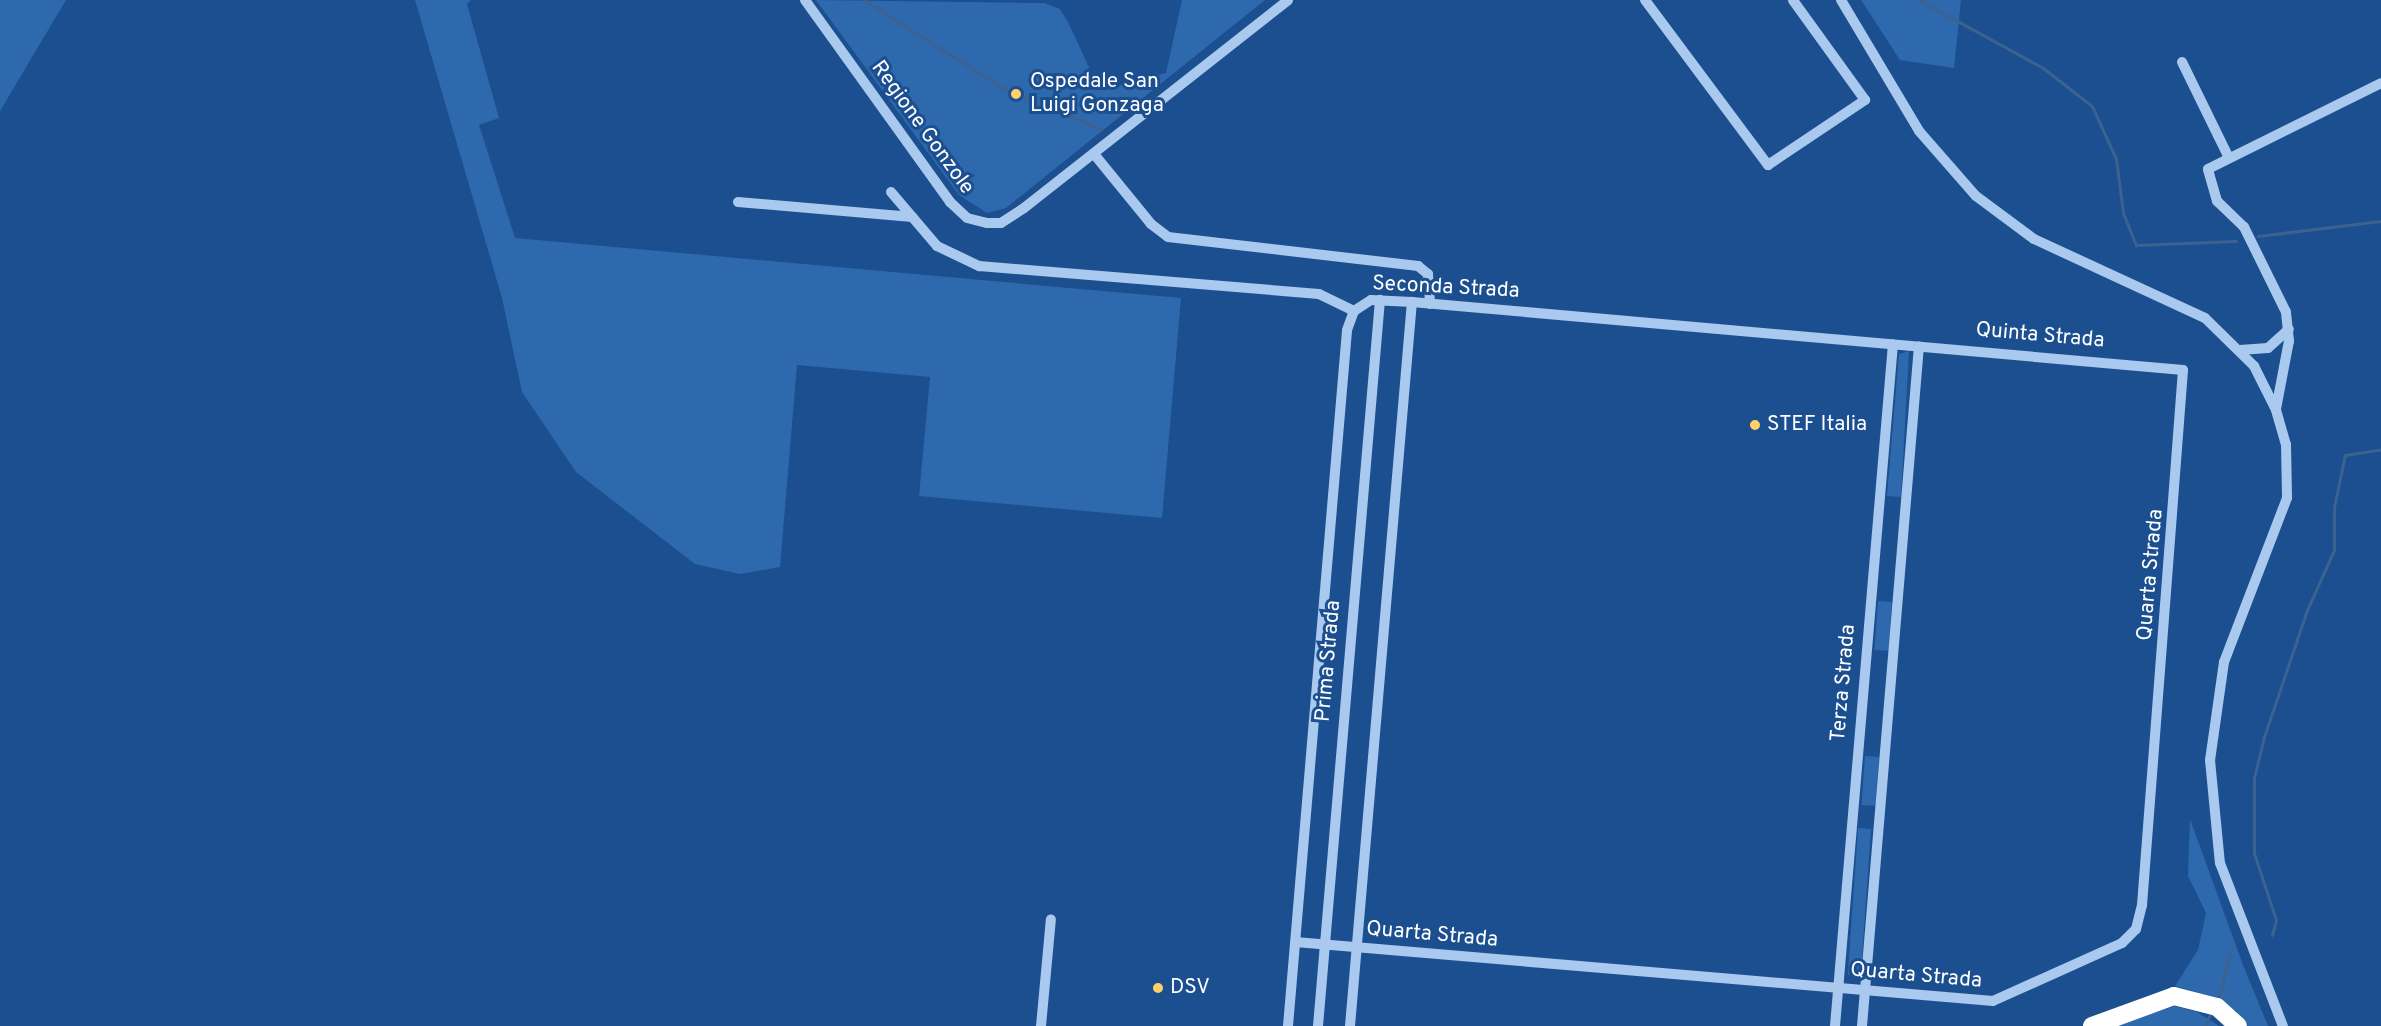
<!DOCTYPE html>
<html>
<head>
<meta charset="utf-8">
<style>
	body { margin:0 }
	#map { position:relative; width:2381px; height:1026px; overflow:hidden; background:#1b4f8f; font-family:Overpass,sans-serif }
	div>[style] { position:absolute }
	.green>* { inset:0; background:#2e69ad; transform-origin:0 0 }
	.stream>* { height:3px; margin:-1.5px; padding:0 1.5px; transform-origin:1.5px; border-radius:1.5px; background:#3c6290 }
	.minor>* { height:10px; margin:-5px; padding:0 5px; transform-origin:5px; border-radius:5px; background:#a9c9ee }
	.highway>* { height:18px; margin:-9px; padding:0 9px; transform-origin:9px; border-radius:9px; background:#fff }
	.dots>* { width:16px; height:16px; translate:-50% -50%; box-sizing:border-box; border:3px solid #1b4f8f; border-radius:50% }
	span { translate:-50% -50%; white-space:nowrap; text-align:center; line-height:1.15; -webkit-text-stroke:6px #1b4f8f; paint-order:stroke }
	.poi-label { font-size:21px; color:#fff }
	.left { translate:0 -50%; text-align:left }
	.street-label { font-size:21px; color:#fff }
</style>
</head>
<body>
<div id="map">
	<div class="green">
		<div style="clip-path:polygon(0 0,66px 0,0 111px)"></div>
		<div style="clip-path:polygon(415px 0,471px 0,467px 4px,499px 118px,479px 125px,515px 238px,1181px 298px,1162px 518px,919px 496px,930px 377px,797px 365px,780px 567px,740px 574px,695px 564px,576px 472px,522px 392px,502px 298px)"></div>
		<div style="clip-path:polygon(816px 0,1044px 3px,1060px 9px,1068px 22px,1094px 78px,1114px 87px,1166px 73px,1182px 0,1265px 0,1006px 208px,987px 213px,959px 195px)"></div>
		<div style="clip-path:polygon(1861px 0,1961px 0,1954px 68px,1900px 60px)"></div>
		<div style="clip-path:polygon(1909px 351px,1901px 497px,1887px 496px,1899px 354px)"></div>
		<div style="left:1878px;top:601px;width:14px;height:49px;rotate:4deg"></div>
		<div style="left:1865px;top:756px;width:14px;height:49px;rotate:4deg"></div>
		<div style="clip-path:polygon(2190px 819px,2243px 965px,2268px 1026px,2246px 1026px,2236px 1011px,2207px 995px,2175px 986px,2198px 950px,2206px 913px,2188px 876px)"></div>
		<div style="left:1871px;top:829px;width:147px;height:13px;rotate:94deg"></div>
		<div style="clip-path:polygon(2175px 1006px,2197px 1012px,2219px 1026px,2112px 1026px)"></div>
	</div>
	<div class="stream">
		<div style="left:864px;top:0;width:168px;rotate:32.4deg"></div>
		<div style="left:1006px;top:90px;width:103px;rotate:22.3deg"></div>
		<div style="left:1919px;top:0;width:141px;rotate:28.7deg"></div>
		<div style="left:2043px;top:68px;width:62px;rotate:37.8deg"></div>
		<div style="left:2092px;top:106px;width:58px;rotate:65.6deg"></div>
		<div style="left:2116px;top:159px;width:54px;rotate:82.6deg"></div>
		<div style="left:2123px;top:213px;width:35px;rotate:68deg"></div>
		<div style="left:2136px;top:245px;width:100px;rotate:-2.3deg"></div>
		<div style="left:2258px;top:236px;width:124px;rotate:-7deg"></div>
		<div style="left:2272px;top:935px;width:16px;rotate:-75deg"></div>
		<div style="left:2276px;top:920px;width:71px;rotate:-108.2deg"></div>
		<div style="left:2254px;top:853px;width:75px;rotate:-90deg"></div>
		<div style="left:2254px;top:778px;width:42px;rotate:-76.3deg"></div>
		<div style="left:2264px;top:737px;width:134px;rotate:-71.3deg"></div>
		<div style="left:2307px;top:610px;width:66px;rotate:-65.8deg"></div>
		<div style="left:2334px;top:550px;width:43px;rotate:-90deg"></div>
		<div style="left:2334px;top:507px;width:53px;rotate:-78.1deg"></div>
		<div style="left:2345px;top:455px;width:36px;rotate:-9deg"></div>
		<div style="left:2219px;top:997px;width:49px;rotate:-76deg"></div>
		<div style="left:2205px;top:1026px;width:16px;rotate:-68deg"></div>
	</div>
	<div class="minor">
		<div style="left:805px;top:0;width:249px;rotate:54.3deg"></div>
		<div style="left:950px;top:202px;width:23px;rotate:43deg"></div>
		<div style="left:967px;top:218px;width:21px;rotate:14deg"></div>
		<div style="left:987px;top:223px;width:14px"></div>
		<div style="left:1001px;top:223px;width:27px;rotate:-33deg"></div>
		<div style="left:1024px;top:208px;width:336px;rotate:-38.2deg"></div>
		<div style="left:1645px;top:0;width:206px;rotate:53.3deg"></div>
		<div style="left:1768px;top:165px;width:117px;rotate:-33.8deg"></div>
		<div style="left:1865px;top:100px;width:123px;rotate:-125.8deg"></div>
		<div style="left:1841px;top:0;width:152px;rotate:59.2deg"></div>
		<div style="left:1919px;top:131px;width:86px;rotate:48.8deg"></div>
		<div style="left:1976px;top:196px;width:72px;rotate:36.6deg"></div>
		<div style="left:2034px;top:239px;width:188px;rotate:24.8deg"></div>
		<div style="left:2205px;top:318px;width:69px;rotate:44.4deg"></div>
		<div style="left:2254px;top:366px;width:49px;rotate:63.4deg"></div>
		<div style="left:2276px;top:410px;width:35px;rotate:74deg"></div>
		<div style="left:2286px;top:444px;width:54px;rotate:88.9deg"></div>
		<div style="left:2287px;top:498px;width:176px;rotate:111deg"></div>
		<div style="left:2224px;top:662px;width:99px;rotate:98.1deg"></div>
		<div style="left:2210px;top:760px;width:103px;rotate:84.5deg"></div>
		<div style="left:2220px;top:863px;width:175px;rotate:68.9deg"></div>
		<div style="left:2182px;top:62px;width:107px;rotate:63.9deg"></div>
		<div style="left:1094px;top:154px;width:90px;rotate:50.8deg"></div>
		<div style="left:1151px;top:224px;width:21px;rotate:37deg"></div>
		<div style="left:1168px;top:237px;width:252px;rotate:6.6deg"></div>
		<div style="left:1418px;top:266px;width:13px;rotate:39deg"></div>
		<div style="left:1428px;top:274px;width:30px;rotate:86deg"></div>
		<div style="left:891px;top:192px;width:71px;rotate:49.6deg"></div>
		<div style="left:937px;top:246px;width:47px;rotate:25.5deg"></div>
		<div style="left:979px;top:266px;width:341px;rotate:4.7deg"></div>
		<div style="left:1319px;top:294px;width:39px;rotate:26deg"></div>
		<div style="left:1354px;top:311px;width:20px;rotate:-33deg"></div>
		<div style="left:1371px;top:300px;width:41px;rotate:2.8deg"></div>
		<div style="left:1412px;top:302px;width:774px;rotate:5.04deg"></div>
		<div style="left:2183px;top:370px;width:537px;rotate:94.38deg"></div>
		<div style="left:2142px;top:905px;width:25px;rotate:104deg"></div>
		<div style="left:2136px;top:929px;width:20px;rotate:135deg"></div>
		<div style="left:2122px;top:943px;width:141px;rotate:155.8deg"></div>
		<div style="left:1993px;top:1001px;width:700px;rotate:-175.17deg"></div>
		<div style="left:738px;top:202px;width:175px;rotate:4.9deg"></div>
		<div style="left:2240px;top:350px;width:28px;rotate:-4deg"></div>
		<div style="left:2268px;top:348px;width:28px;rotate:-42deg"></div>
		<div style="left:2276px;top:409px;width:69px;rotate:-79.2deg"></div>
		<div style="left:2289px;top:341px;width:29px;rotate:-96deg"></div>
		<div style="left:2286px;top:312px;width:95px;rotate:-116.3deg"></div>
		<div style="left:2244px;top:227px;width:37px;rotate:-136deg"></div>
		<div style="left:2217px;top:201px;width:33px;rotate:-106deg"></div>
		<div style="left:2208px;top:169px;width:193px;rotate:-26.4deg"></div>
		<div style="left:1041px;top:1026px;width:107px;rotate:-84.7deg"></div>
		<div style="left:1288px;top:1026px;width:698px;rotate:-85.15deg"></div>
		<div style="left:1347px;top:330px;width:20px;rotate:-70deg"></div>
		<div style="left:1318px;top:1026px;width:729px;rotate:-85.12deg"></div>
		<div style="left:1350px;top:1026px;width:727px;rotate:-85.11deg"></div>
		<div style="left:1835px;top:1026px;width:684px;rotate:-85.14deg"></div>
		<div style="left:1862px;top:1026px;width:682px;rotate:-85.21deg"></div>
	</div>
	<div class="highway">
		<div style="left:2092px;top:1026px;width:87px;rotate:-20.1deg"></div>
		<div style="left:2174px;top:996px;width:44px;rotate:14.3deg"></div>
		<div style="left:2217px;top:1007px;width:28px;rotate:42deg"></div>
	</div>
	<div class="dots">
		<div style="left:1016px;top:94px;background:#ffd166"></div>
		<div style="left:1755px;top:425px;background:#ffd166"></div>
		<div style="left:1158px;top:988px;background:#ffd166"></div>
	</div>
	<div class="poi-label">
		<span class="left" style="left:1030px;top:94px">Ospedale San<br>Luigi Gonzaga</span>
		<span class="left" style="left:1767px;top:425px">STEF Italia</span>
		<span class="left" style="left:1170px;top:988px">DSV</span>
	</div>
	<div class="street-label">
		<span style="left:922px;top:128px;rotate:54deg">Regione Gonzole</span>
		<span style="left:1446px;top:288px;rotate:3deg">Seconda Strada</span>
		<span style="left:2040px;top:336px;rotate:5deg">Quinta Strada</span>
		<span style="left:2151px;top:575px;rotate:-85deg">Quarta Strada</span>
		<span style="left:1329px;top:661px;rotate:-85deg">Prima Strada</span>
		<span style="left:1844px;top:683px;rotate:-85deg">Terza Strada</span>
		<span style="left:1432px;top:935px;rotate:5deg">Quarta Strada</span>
		<span style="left:1916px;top:976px;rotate:5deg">Quarta Strada</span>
	</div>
</div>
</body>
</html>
